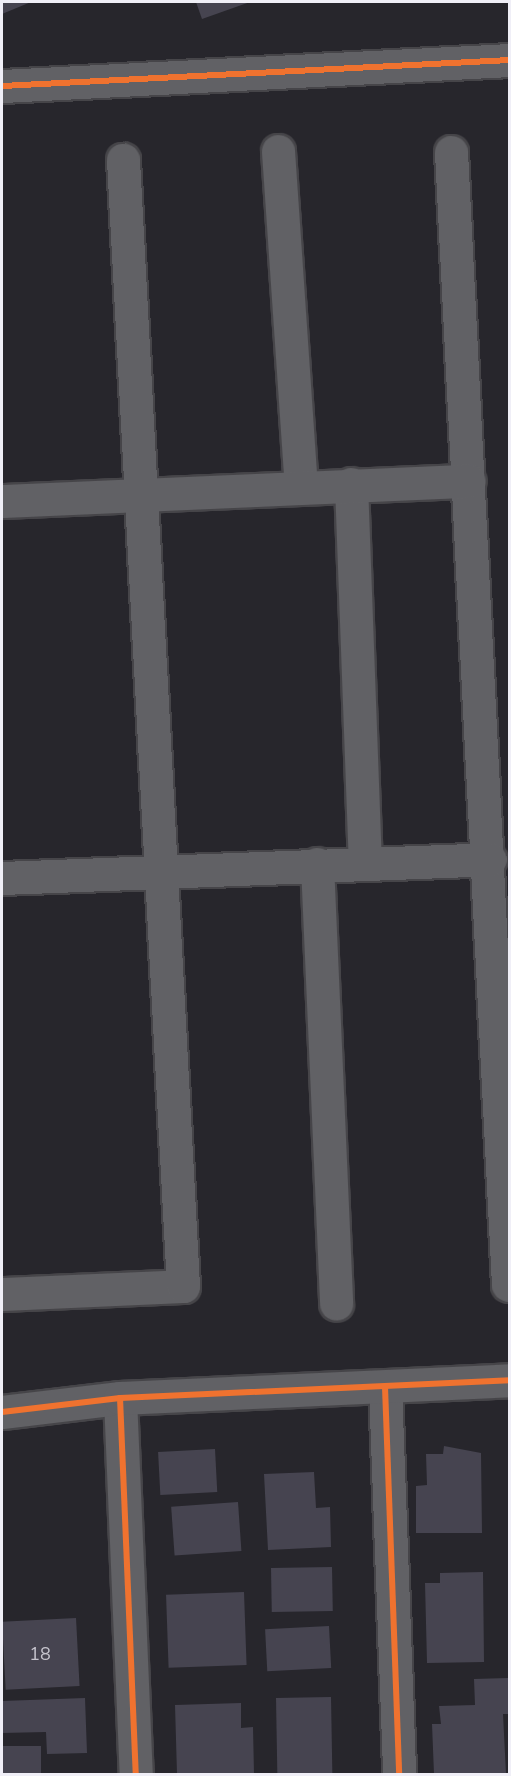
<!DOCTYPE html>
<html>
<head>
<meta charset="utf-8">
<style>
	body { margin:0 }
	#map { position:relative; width:511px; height:1776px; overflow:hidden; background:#27262c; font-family:"Nunito Sans",sans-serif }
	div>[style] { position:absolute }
	.building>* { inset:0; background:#464450; transform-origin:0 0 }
	.roads { filter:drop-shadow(2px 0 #464549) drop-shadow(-2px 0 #464549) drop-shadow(0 2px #464549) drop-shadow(0 -2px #464549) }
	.minor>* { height:33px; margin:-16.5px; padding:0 16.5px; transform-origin:16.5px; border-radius:16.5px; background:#616165 }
	.cycleway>* { height:6px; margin:-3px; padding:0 3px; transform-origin:3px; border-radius:3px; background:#ef722f }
	span { translate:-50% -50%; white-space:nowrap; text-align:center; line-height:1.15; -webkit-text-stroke:4.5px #1c1a25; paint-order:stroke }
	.number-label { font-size:18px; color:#c6c4cd }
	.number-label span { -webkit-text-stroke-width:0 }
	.frame { position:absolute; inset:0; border:3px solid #f0eff7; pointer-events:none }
</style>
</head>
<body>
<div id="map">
	<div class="building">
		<div style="clip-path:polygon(2px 2px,31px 2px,2px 14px)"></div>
		<div style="clip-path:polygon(196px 2px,250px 2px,202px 19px)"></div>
		<div style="clip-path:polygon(444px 1446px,481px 1453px,482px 1533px,416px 1533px,416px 1486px,427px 1485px,426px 1454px,443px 1454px)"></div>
		<div style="left:215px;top:1449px;width:43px;height:57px;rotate:87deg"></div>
		<div style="clip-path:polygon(314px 1472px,316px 1508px,330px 1507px,331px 1547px,268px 1550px,264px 1474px)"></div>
		<div style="left:238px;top:1502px;width:49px;height:67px;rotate:86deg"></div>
		<div style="left:332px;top:1567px;width:44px;height:61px;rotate:89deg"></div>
		<div style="clip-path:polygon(483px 1572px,484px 1662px,427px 1663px,425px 1583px,440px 1583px,440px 1573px)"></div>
		<div style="left:244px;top:1592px;width:73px;height:78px;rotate:88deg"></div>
		<div style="left:76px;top:1618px;width:68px;height:74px;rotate:87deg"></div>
		<div style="left:329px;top:1626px;width:42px;height:64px;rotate:87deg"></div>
		<div style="clip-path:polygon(508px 1678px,510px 1714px,503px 1714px,506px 1774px,434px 1774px,432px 1724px,441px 1724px,439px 1706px,475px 1705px,474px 1679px)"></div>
		<div style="left:331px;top:1697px;width:77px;height:55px;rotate:89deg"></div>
		<div style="clip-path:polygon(85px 1698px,87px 1753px,47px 1754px,46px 1732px,2px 1733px,2px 1701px)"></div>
		<div style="clip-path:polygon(241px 1703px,241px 1728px,253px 1727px,254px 1774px,177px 1774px,175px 1705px)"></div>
		<div style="left:2px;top:1746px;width:39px;height:28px"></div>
	</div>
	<div class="roads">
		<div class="minor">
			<div style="left:2px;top:86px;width:509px;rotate:-2.93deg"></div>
			<div style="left:278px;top:151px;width:337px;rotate:86.1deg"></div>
			<div style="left:451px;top:152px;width:1134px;rotate:87.12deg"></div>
			<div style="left:351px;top:484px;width:378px;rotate:87.9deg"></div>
			<div style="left:2px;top:501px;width:467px;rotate:-2.5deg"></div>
			<div style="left:317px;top:864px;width:440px;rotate:87.5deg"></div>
			<div style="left:2px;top:878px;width:488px;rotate:-2.2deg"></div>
			<div style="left:2px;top:1294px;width:181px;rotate:-2.5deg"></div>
			<div style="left:183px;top:1286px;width:1128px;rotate:-93.05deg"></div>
			<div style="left:385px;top:1387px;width:387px;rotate:87.9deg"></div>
			<div style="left:120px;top:1398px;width:376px;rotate:87.6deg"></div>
			<div style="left:2px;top:1412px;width:119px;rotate:-6.8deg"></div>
			<div style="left:120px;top:1398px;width:390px;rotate:-2.6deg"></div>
		</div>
	</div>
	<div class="cycleway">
		<div style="left:2px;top:86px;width:509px;rotate:-2.93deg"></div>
		<div style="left:385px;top:1387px;width:387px;rotate:87.9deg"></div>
		<div style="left:120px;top:1398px;width:376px;rotate:87.6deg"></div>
		<div style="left:2px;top:1412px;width:119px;rotate:-6.8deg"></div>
		<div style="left:120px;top:1398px;width:390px;rotate:-2.6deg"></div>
	</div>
	<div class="number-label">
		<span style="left:40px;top:1654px">18</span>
	</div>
	<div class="frame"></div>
</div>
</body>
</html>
